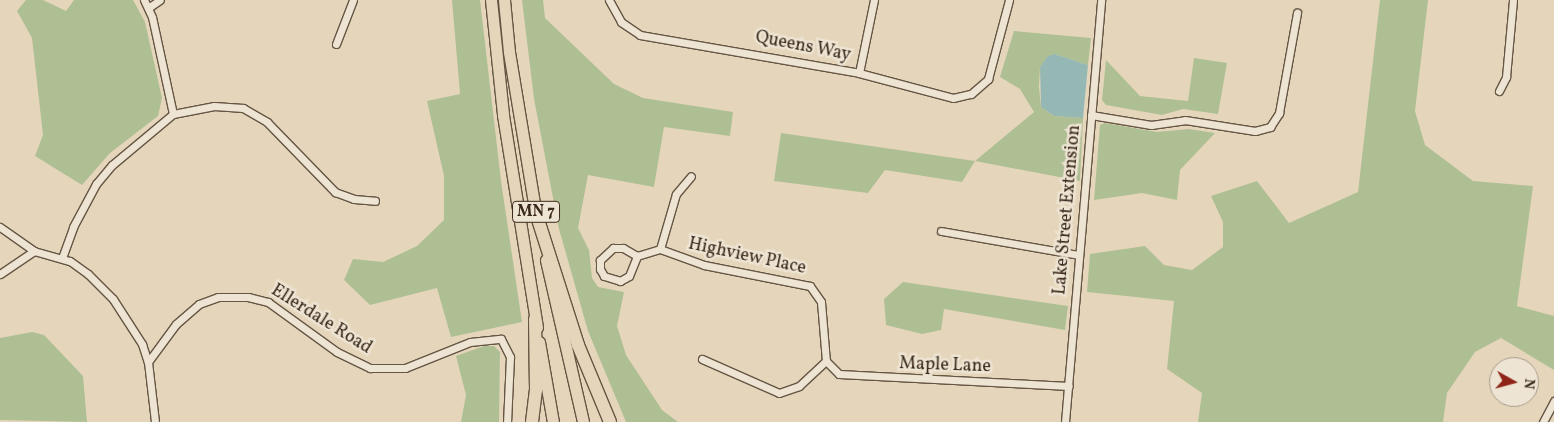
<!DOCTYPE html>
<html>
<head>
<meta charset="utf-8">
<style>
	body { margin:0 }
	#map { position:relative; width:1554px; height:422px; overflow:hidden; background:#e5d6bb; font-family:Vollkorn,serif }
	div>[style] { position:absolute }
	.green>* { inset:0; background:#afbf94 }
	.water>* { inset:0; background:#96b8b4 }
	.roads { filter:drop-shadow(1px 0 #655543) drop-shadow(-1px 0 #655543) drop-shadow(0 1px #655543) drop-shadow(0 -1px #655543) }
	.minor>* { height:7px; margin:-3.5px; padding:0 3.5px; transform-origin:3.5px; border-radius:3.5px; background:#eee4d3 }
	.primary>* { height:11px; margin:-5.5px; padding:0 5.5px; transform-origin:5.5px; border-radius:5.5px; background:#e5d6bb }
	.motorway>* { height:12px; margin:-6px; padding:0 6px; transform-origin:6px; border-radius:6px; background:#e5d6bb }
	span { translate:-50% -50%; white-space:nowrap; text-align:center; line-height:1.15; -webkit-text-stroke:5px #eee4d3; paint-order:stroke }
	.shield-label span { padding:1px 4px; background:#eee4d3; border:1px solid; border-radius:4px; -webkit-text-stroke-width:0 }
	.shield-label { font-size:16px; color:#3a2a1b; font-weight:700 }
	.street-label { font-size:18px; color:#3a2a1b }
	.north { position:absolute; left:1489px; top:357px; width:50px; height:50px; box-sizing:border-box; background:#eee4d3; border:1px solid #a69a89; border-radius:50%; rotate:97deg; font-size:14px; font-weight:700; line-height:20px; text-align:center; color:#3a2a1b }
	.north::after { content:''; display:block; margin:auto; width:18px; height:22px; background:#8f2418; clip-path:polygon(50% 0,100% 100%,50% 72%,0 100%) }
</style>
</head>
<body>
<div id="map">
	<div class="green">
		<div style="clip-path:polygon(26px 0,43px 0,66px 11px,74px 0,133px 0,145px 22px,162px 98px,158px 116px,110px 153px,82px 185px,35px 156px,43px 135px,32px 38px,17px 11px)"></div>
		<div style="clip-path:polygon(452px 0,480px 0,501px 181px,522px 322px,451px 337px,437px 288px,370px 305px,344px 280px,353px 259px,383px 262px,417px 246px,444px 220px,444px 176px,427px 101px,460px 94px)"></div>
		<div style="clip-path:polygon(522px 0,543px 0,545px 18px,614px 84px,643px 98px,733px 112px,730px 136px,664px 127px,654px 187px,588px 175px,578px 228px,589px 250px,592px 278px,598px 287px,624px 292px,617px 326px,626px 355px,662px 410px,678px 422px,626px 422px,588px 331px,559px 229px,534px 99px)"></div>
		<div style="clip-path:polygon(1380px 0,1428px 0,1415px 111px,1425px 145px,1473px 181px,1533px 186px,1517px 306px,1554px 316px,1554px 370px,1501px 338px,1475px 352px,1447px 393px,1443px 422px,1198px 422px,1202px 393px,1167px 369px,1174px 301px,1087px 292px,1090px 254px,1145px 246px,1164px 265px,1192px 270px,1223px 247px,1223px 222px,1211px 196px,1257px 181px,1289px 223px,1358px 192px)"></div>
		<div style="clip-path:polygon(1014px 31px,1091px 38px,1088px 65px,1055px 54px,1040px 67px,1039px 87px,1041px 107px,1054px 116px,1083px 118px,1080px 181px,975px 161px,962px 182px,885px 170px,868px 193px,774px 181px,781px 133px,975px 161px,1034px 112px,1020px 89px,1000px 77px)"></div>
		<div style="clip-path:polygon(1194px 58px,1227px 63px,1218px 114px,1183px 109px,1162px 115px,1106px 105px,1102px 100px,1106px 60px,1140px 96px,1188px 101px)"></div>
		<div style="clip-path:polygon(1105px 123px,1157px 132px,1189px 129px,1215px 133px,1180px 170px,1177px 200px,1142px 193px,1094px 200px,1100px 125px)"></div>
		<div style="clip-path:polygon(903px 282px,1068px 306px,1065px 330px,944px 309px,941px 330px,922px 334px,886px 325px,884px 299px)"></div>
		<div style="clip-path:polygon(32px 332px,44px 335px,83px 376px,87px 422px,0 420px,0 338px)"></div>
		<div style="clip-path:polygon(484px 346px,494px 346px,500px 352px,499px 422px,461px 422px,466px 395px,456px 356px)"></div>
	</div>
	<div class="water">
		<div style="clip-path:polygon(1055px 54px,1088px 65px,1083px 118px,1054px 116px,1041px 107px,1040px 67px,1048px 56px)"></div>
	</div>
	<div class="roads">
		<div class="minor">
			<div style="left:609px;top:0;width:25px;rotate:61deg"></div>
			<div style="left:621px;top:22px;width:23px;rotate:34deg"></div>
			<div style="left:640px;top:35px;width:222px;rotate:9.8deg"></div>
			<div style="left:859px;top:73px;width:97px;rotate:14.9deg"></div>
			<div style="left:953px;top:98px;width:18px;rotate:-13deg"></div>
			<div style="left:971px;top:94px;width:23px;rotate:-41deg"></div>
			<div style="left:988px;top:79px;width:82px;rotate:-75.1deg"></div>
			<div style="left:148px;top:8px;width:14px;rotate:-34deg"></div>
			<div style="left:336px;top:44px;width:47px;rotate:-68.9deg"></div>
			<div style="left:859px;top:73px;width:75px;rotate:-78.4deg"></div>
			<div style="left:1499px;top:91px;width:16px;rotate:-63deg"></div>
			<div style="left:1506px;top:77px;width:77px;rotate:-84.8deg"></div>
			<div style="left:173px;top:114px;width:42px;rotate:-11deg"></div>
			<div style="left:214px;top:106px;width:29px;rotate:4deg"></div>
			<div style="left:243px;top:108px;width:28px;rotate:30deg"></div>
			<div style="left:267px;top:122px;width:98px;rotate:45.8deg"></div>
			<div style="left:335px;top:192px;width:20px;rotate:20deg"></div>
			<div style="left:354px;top:199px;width:21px;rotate:5deg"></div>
			<div style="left:1091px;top:115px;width:61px;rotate:9.5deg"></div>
			<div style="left:1151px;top:125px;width:34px;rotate:-8deg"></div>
			<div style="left:1185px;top:120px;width:71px;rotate:8.9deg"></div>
			<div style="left:1255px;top:131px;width:16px;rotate:-15deg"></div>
			<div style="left:1270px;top:127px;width:17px;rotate:-57deg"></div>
			<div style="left:1279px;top:113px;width:102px;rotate:-79.8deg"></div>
			<div style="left:0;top:227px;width:42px;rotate:35.2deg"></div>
			<div style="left:941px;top:231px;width:140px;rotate:9.9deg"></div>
			<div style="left:660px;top:249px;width:57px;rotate:-73.8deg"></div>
			<div style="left:676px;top:194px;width:23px;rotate:-50deg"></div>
			<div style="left:637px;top:256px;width:16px;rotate:-150deg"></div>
			<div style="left:623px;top:248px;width:10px;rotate:180deg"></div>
			<div style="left:613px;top:248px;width:18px;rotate:137deg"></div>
			<div style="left:600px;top:260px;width:9px;rotate:90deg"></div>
			<div style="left:600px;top:269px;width:8px;rotate:60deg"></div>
			<div style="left:604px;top:276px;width:17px;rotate:17deg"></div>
			<div style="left:620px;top:281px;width:10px;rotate:-29deg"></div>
			<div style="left:629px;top:276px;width:22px;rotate:-68deg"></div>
			<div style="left:637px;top:256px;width:24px;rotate:-17deg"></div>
			<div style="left:660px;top:249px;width:47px;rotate:20deg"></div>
			<div style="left:704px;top:265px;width:108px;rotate:11.2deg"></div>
			<div style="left:810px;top:286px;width:19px;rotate:55deg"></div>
			<div style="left:821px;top:302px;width:59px;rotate:85.2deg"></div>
			<div style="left:826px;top:361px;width:18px;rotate:45deg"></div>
			<div style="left:839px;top:374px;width:230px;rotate:3deg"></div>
			<div style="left:62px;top:258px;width:33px;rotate:-70deg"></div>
			<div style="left:73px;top:227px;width:49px;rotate:-61.9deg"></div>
			<div style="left:96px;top:184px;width:25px;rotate:-50deg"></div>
			<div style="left:112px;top:165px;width:80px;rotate:-39.9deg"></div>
			<div style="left:173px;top:114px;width:99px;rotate:-102.2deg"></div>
			<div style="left:152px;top:17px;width:19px;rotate:-115deg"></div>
			<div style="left:0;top:274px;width:41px;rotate:-34.1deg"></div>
			<div style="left:34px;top:251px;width:37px;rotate:16deg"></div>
			<div style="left:70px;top:261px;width:22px;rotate:36deg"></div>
			<div style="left:88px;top:274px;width:35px;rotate:45deg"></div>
			<div style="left:113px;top:299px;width:54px;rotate:57.2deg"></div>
			<div style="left:142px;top:344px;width:19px;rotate:72deg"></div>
			<div style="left:148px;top:362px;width:60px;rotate:83.3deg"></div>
			<div style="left:702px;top:359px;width:84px;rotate:23.8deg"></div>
			<div style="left:779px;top:393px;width:21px;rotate:-19deg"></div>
			<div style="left:799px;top:386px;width:37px;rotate:-43deg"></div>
			<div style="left:148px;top:362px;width:47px;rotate:-53.6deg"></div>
			<div style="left:176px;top:324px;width:30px;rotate:-41deg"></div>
			<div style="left:199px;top:304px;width:20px;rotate:-20deg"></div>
			<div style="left:218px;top:297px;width:30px"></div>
			<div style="left:248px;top:297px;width:21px;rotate:14deg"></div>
			<div style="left:268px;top:302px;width:85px;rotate:35.9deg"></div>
			<div style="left:337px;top:352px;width:37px;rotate:26deg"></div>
			<div style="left:370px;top:368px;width:35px"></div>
			<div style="left:405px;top:368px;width:70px;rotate:-21.8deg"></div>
			<div style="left:470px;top:342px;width:31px;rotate:-6deg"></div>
			<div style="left:501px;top:339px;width:20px;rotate:63deg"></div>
			<div style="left:510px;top:357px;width:65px;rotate:92.6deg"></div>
			<div style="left:1065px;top:422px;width:424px;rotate:-85.1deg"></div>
			<div style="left:1543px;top:422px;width:24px;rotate:-62deg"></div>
		</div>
		<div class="primary">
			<div style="left:491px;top:0;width:116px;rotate:84deg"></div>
			<div style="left:503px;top:115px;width:215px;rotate:80.9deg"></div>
			<div style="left:504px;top:0;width:52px;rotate:84.5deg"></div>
			<div style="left:509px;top:52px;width:165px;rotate:80.6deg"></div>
			<div style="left:546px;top:260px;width:166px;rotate:77.1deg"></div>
			<div style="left:539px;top:342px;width:81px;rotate:80.1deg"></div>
		</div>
		<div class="motorway">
			<div style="left:534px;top:207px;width:145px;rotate:72.3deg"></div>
			<div style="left:578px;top:345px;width:83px;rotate:67.4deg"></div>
			<div style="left:532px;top:422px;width:32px;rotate:-83deg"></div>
			<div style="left:536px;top:390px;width:71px;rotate:-90.8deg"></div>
		</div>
	</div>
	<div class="shield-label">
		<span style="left:536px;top:212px">MN 7</span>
	</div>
	<div class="street-label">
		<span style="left:803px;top:47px;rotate:11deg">Queens Way</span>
		<span style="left:1068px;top:210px;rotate:-85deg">Lake Street Extension</span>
		<span style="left:747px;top:257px;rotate:12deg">Highview Place</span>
		<span style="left:321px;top:320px;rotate:32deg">Ellerdale Road</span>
		<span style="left:945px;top:366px;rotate:2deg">Maple Lane</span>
	</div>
	<div class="north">N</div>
</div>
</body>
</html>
